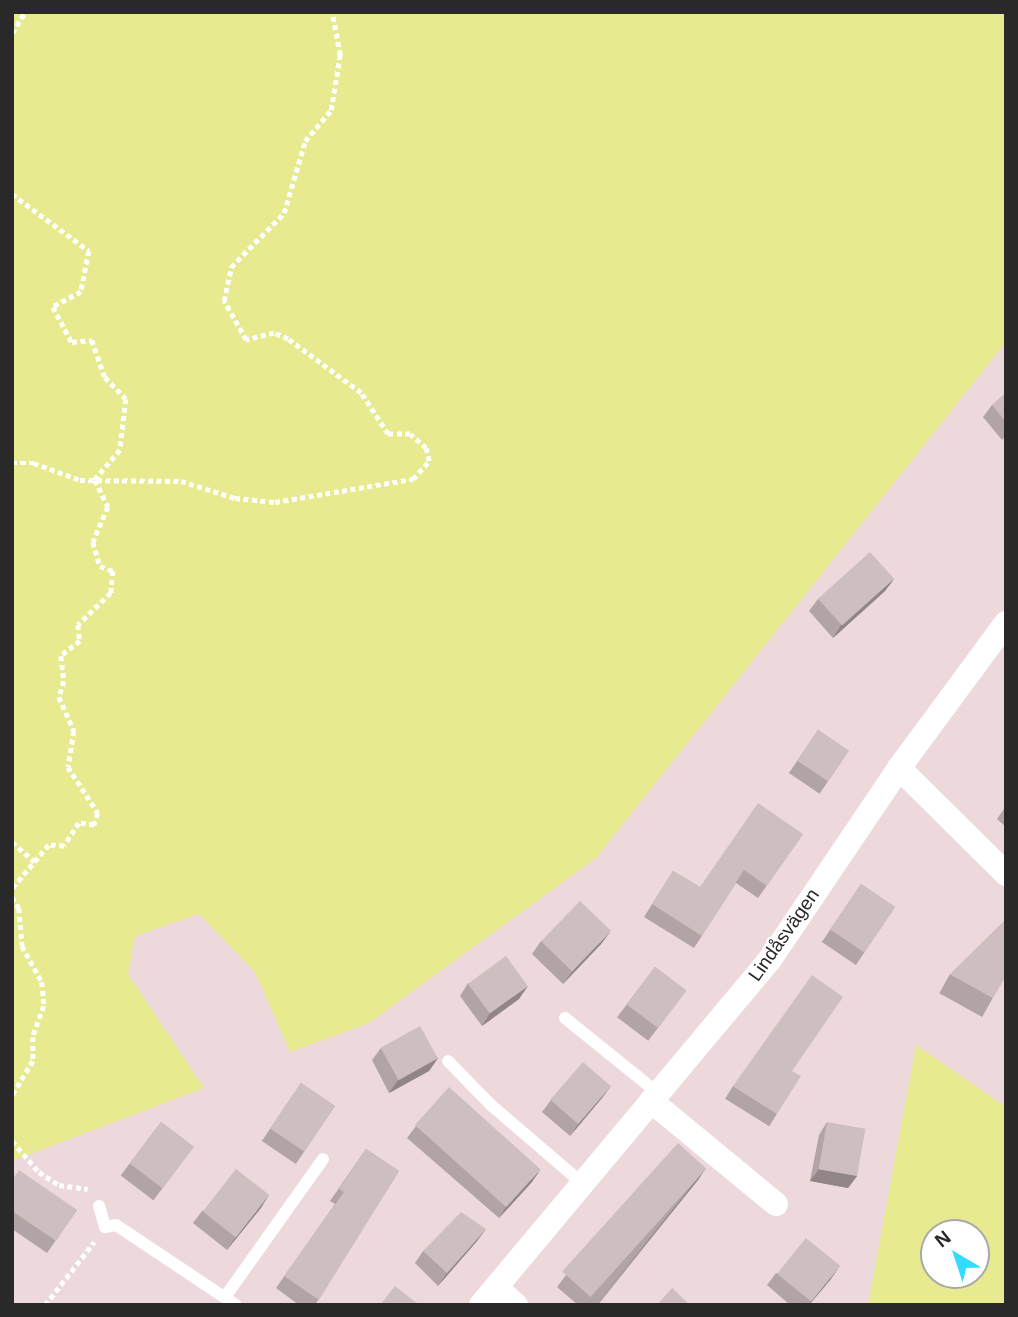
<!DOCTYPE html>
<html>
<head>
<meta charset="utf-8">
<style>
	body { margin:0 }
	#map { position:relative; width:1018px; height:1317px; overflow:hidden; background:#edd9db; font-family:Helvetica,sans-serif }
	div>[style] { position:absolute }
	.green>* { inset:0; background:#e8ea8f }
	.path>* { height:4.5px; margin-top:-2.25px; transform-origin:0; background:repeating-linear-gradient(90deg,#fff 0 5px,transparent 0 8.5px) }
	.lane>* { height:12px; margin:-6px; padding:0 6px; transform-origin:6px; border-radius:6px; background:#fff }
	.street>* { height:24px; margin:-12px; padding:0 12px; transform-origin:12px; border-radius:12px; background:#fff }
	.wall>* { inset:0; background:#b2a3a4; transform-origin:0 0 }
	.shaded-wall>* { inset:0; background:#918586 }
	.building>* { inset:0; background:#cfbebf; transform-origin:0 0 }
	span { translate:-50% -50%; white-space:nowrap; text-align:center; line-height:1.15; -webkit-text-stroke:5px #fff; paint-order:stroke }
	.street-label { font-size:19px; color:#292929 }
	.frame { position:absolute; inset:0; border:14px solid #292929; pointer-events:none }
	.north { position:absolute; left:920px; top:1219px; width:70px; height:70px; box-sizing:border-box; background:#fff; border:2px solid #a9a9a9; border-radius:50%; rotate:321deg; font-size:19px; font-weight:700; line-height:28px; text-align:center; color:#292929 }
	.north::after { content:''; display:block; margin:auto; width:24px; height:32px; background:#35dbff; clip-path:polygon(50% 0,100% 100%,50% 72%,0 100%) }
</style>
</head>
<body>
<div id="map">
	<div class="green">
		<div style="clip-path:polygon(12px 12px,1006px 12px,1006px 342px,596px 858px,369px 1023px,290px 1052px,255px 972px,199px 914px,135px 936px,128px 974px,204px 1088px,12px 1161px)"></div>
		<div style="clip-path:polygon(evenodd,916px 1045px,1006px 1107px,1006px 1305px,868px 1305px,916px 1045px,934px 1233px,976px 1233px,976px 1275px,934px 1275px,934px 1233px)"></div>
	</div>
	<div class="path">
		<div style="left:12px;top:33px;width:25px;rotate:-58deg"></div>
		<div style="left:12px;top:194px;width:96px;rotate:36.5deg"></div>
		<div style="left:89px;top:251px;width:42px;rotate:101deg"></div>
		<div style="left:81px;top:292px;width:32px;rotate:152deg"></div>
		<div style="left:53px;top:307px;width:40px;rotate:62deg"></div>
		<div style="left:72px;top:342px;width:20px;rotate:-6deg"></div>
		<div style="left:92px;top:340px;width:39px;rotate:71deg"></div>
		<div style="left:105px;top:377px;width:30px;rotate:46deg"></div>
		<div style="left:126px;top:399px;width:51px;rotate:96.7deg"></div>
		<div style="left:120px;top:450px;width:39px;rotate:130deg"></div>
		<div style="left:95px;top:480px;width:30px;rotate:64deg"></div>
		<div style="left:108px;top:507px;width:38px;rotate:113deg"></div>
		<div style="left:93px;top:542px;width:25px;rotate:74deg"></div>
		<div style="left:100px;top:566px;width:14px;rotate:21deg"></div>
		<div style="left:113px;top:571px;width:22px;rotate:95deg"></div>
		<div style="left:111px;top:593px;width:46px;rotate:135.9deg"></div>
		<div style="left:78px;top:625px;width:16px;rotate:83deg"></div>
		<div style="left:80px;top:641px;width:24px;rotate:142deg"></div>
		<div style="left:61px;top:656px;width:25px;rotate:83deg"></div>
		<div style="left:64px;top:681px;width:17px;rotate:107deg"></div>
		<div style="left:59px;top:697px;width:37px;rotate:66deg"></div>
		<div style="left:74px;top:731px;width:36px;rotate:99deg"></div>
		<div style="left:68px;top:767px;width:55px;rotate:56.9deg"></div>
		<div style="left:98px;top:813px;width:13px;rotate:108deg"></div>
		<div style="left:94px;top:825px;width:15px;rotate:-172deg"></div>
		<div style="left:79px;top:823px;width:27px;rotate:123deg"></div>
		<div style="left:64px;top:846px;width:15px;rotate:-176deg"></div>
		<div style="left:49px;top:845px;width:57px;rotate:130.1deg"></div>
		<div style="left:12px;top:463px;width:22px"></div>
		<div style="left:34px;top:463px;width:49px;rotate:20.3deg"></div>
		<div style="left:80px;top:480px;width:101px;rotate:0.6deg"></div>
		<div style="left:181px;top:481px;width:57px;rotate:17.5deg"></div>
		<div style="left:235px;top:498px;width:40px;rotate:5.7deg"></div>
		<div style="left:275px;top:502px;width:140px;rotate:-9.5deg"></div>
		<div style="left:413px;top:479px;width:24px;rotate:-48deg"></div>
		<div style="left:429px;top:461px;width:13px;rotate:-103deg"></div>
		<div style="left:426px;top:448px;width:21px;rotate:-139deg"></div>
		<div style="left:410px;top:434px;width:22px;rotate:180deg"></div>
		<div style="left:388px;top:434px;width:49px;rotate:-123.4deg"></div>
		<div style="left:361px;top:393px;width:91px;rotate:-143.5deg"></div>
		<div style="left:288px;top:339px;width:15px;rotate:-157deg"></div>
		<div style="left:274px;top:333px;width:29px;rotate:166deg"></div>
		<div style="left:246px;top:340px;width:45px;rotate:-119.4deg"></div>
		<div style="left:224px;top:301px;width:35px;rotate:-78deg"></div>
		<div style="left:231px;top:267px;width:76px;rotate:-45.5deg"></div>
		<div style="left:284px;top:213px;width:75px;rotate:-73.7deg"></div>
		<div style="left:305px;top:141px;width:40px;rotate:-50deg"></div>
		<div style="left:331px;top:110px;width:56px;rotate:-80.7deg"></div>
		<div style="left:340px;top:55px;width:44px;rotate:-100.5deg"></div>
		<div style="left:12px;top:842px;width:30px;rotate:41deg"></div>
		<div style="left:12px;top:897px;width:13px;rotate:58deg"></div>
		<div style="left:19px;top:908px;width:38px;rotate:85deg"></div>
		<div style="left:22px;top:946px;width:41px;rotate:60.9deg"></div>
		<div style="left:42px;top:982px;width:24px;rotate:85deg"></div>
		<div style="left:44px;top:1006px;width:33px;rotate:110deg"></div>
		<div style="left:33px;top:1037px;width:24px;rotate:90deg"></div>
		<div style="left:33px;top:1061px;width:41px;rotate:121deg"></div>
		<div style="left:12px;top:1141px;width:41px;rotate:48.9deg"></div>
		<div style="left:39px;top:1172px;width:24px;rotate:33deg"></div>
		<div style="left:59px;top:1185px;width:29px;rotate:8deg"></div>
		<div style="left:45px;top:1305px;width:80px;rotate:-52.1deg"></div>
	</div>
	<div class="lane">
		<div style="left:565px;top:1018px;width:119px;rotate:38.9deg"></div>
		<div style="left:448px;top:1061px;width:62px;rotate:45.7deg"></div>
		<div style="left:491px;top:1105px;width:120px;rotate:40.6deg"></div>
		<div style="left:99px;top:1206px;width:22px;rotate:74deg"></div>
		<div style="left:105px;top:1227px;width:11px;rotate:-10deg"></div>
		<div style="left:116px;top:1225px;width:144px;rotate:33.7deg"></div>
		<div style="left:225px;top:1297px;width:169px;rotate:-54.6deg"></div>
	</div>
	<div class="street">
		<div style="left:899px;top:768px;width:151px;rotate:44.7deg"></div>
		<div style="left:651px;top:1101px;width:162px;rotate:39.5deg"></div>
		<div style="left:496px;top:1287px;width:27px;rotate:42deg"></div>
		<div style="left:481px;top:1305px;width:449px;rotate:-50.1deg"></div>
		<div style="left:769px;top:961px;width:233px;rotate:-56deg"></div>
		<div style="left:899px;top:768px;width:180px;rotate:-53.6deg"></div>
	</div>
	<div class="wall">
		<div style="clip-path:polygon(1006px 393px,1006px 436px,1002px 440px,983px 417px,992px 405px)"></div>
		<div style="clip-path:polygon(894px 579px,885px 591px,833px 638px,809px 611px,818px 599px)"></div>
		<div style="left:818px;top:730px;width:37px;height:52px;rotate:34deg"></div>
		<div style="clip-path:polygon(1006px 806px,1006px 827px,997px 819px)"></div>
		<div style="clip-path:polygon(803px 834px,758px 898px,736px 883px,694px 948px,644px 917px,673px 871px,700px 887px)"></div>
		<div style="left:861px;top:884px;width:41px;height:70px;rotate:34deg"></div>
		<div style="clip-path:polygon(541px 941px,602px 943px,563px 984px,532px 954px)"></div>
		<div style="left:655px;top:967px;width:39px;height:63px;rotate:37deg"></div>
		<div style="left:950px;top:974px;width:49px;height:22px;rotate:29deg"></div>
		<div style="clip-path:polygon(468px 983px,519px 999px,482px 1026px,460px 996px)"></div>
		<div style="clip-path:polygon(381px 1048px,438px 1058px,429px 1071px,389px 1093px,372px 1060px)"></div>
		<div style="left:301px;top:1083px;width:41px;height:70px;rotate:34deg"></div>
		<div style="clip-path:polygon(611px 1086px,602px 1098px,570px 1136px,542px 1112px,551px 1100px)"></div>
		<div style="left:733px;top:1086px;width:52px;height:15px;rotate:32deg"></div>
		<div style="left:161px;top:1122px;width:41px;height:67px;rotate:37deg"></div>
		<div style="clip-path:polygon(827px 1122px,857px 1176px,848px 1188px,810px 1181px,819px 1135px)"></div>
		<div style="clip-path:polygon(416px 1126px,532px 1182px,499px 1218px,407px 1138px)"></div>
		<div style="clip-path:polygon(366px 1149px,399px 1171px,315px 1305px,299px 1305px,276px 1288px,335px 1204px,330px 1201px)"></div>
		<div style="clip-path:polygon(706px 1168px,698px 1180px,598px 1305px,578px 1305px,557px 1287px,566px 1275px)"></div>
		<div style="clip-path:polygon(12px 1180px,77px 1210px,47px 1253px,12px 1229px)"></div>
		<div style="clip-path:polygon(269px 1195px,227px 1250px,193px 1223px,202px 1211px)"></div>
		<div style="clip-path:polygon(486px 1229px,477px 1241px,438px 1286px,415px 1263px,423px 1251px)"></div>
		<div style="clip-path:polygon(776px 1273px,831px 1279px,809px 1305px,790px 1305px,767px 1285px)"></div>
	</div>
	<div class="shaded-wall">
		<div style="clip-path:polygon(894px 579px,885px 591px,833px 638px,841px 625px)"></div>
		<div style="clip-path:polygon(611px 931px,602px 943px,563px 984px,572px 972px)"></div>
		<div style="clip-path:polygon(528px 986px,519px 999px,482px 1026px,490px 1013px)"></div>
		<div style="clip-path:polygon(438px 1058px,429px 1071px,389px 1093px,398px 1080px)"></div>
		<div style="clip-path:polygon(611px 1086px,602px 1098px,570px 1136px,579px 1123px)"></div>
		<div style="clip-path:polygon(706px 1168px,698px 1180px,596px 1305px)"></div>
		<div style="clip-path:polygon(541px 1169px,532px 1182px,499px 1218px,507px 1205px)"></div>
		<div style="clip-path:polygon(819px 1169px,857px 1176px,848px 1188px,810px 1181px)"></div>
		<div style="clip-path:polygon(269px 1195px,261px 1208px,227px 1250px,235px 1238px)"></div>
		<div style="clip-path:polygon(486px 1229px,477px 1241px,438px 1286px,447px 1273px)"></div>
		<div style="clip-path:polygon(840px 1266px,831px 1279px,809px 1305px,808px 1305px)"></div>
	</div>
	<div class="building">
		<div style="clip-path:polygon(1006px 393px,1006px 422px,992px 405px)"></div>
		<div style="left:870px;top:552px;width:36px;height:70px;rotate:48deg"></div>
		<div style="left:818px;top:730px;width:37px;height:37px;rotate:34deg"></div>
		<div style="clip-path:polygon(758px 803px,803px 834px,767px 886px,744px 870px,702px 936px,652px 904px,673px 871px,700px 887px)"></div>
		<div style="left:861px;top:884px;width:41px;height:55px;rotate:34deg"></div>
		<div style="left:580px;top:901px;width:43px;height:56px;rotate:44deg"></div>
		<div style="clip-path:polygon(1006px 919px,1006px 976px,993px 998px,950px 974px)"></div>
		<div style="left:506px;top:956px;width:37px;height:47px;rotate:54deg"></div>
		<div style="left:655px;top:967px;width:39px;height:47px;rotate:37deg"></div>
		<div style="clip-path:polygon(812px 975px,843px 997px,792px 1071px,801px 1076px,777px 1114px,733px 1086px)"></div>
		<div style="left:420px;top:1026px;width:37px;height:45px;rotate:61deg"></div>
		<div style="left:583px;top:1062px;width:37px;height:50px;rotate:41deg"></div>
		<div style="left:301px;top:1083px;width:41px;height:55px;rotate:34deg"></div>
		<div style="left:449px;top:1087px;width:123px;height:51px;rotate:42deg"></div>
		<div style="left:161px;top:1122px;width:41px;height:52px;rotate:37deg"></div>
		<div style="left:827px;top:1122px;width:39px;height:48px;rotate:10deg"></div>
		<div style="left:678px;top:1143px;width:38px;height:173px;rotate:42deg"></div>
		<div style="clip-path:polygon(366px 1149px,399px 1171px,319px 1300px,284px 1276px,344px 1192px,339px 1189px)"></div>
		<div style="left:236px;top:1169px;width:42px;height:54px;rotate:38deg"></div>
		<div style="clip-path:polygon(19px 1170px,77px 1210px,56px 1241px,12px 1211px,12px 1180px)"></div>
		<div style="clip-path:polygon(461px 1212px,486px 1229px,447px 1273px,423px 1251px)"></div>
		<div style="left:806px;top:1238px;width:44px;height:46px;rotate:39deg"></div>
		<div style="clip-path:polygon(395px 1286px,419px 1305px,380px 1305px)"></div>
		<div style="clip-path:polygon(672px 1288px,690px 1305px,657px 1305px)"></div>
	</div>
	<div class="street-label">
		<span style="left:784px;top:935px;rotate:-55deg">Lindåsvägen</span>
	</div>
	<div class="frame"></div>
	<div class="north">N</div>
</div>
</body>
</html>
